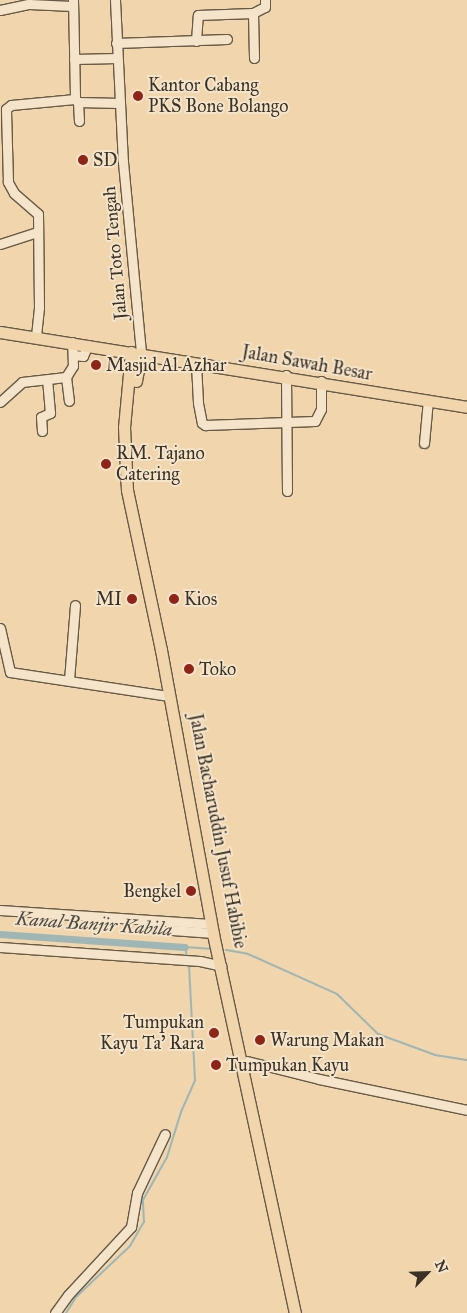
<!DOCTYPE html>
<html>
<head>
<meta charset="utf-8">
<style>
	body { margin:0 }
	#map { position:relative; width:467px; height:1313px; overflow:hidden; background:#f0d5ad; font-family:"IM FELL Great Primer",serif }
	div>[style] { position:absolute }
	.stream>* { height:2px; margin:-1px; padding:0 1px; transform-origin:1px; border-radius:1px; background:#9eb6b5 }
	.canal>* { height:7px; margin:-3.5px; padding:0 3.5px; transform-origin:3.5px; border-radius:3.5px; background:#9eb6b5 }
	.roads { filter:drop-shadow(1px 0 #685a48) drop-shadow(-1px 0 #685a48) drop-shadow(0 1px #685a48) drop-shadow(0 -1px #685a48) }
	.minor>* { height:9px; margin:-4.5px; padding:0 4.5px; transform-origin:4.5px; border-radius:4.5px; background:#f5e4ca }
	.major>* { height:11px; margin:-5.5px; padding:0 5.5px; transform-origin:5.5px; border-radius:5.5px; background:#f0d5ad }
	.dots>* { width:14px; height:14px; translate:-50% -50%; box-sizing:border-box; border:2px solid #f5e4ca; border-radius:50% }
	span { translate:-50% -50%; white-space:nowrap; text-align:center; line-height:1.15; -webkit-text-stroke:4px #f5e4ca; paint-order:stroke }
	.poi-label { font-size:18px; color:#3a3127 }
	.left { translate:0 -50%; text-align:left }
	.right { translate:-100% -50%; text-align:right }
	.street-label { font-size:18px; color:#3a3127 }
	.water-label { font-size:19px; color:#4e4c43; font-style:italic }
	.north { position:absolute; left:402px; top:1248px; width:50px; height:50px; -webkit-text-stroke:4px #f5e4ca; paint-order:stroke; rotate:66deg; font-size:14px; font-weight:700; line-height:20px; text-align:center; color:#3a3127 }
	.north::after { content:''; display:block; margin:auto; width:18px; height:22px; background:#3a3127; clip-path:polygon(50% 0,100% 100%,50% 72%,0 100%) }
</style>
</head>
<body>
<div id="map">
	<div class="stream">
		<div style="left:226px;top:950px;width:22px;rotate:10deg"></div>
		<div style="left:248px;top:954px;width:98px;rotate:24.2deg"></div>
		<div style="left:337px;top:994px;width:57px;rotate:44.3deg"></div>
		<div style="left:378px;top:1034px;width:61px;rotate:20.2deg"></div>
		<div style="left:435px;top:1055px;width:32px;rotate:9deg"></div>
		<div style="left:187px;top:957px;width:10px;rotate:-101deg"></div>
		<div style="left:185px;top:947px;width:28px;rotate:4deg"></div>
		<div style="left:66px;top:1313px;width:19px;rotate:-58deg"></div>
		<div style="left:76px;top:1297px;width:74px;rotate:-43.4deg"></div>
		<div style="left:130px;top:1246px;width:28px;rotate:-60deg"></div>
		<div style="left:144px;top:1222px;width:22px;rotate:-93deg"></div>
		<div style="left:143px;top:1200px;width:49px;rotate:-60.8deg"></div>
		<div style="left:167px;top:1157px;width:47px;rotate:-72.7deg"></div>
		<div style="left:181px;top:1112px;width:35px;rotate:-66deg"></div>
		<div style="left:195px;top:1080px;width:116px;rotate:-93deg"></div>
	</div>
	<div class="canal">
		<div style="left:0;top:934px;width:185px;rotate:4deg"></div>
	</div>
	<div class="roads">
		<div class="minor">
			<div style="left:73px;top:0;width:99px;rotate:88.8deg"></div>
			<div style="left:75px;top:99px;width:4px;rotate:45deg"></div>
			<div style="left:78px;top:102px;width:42px;rotate:1.4deg"></div>
			<div style="left:115px;top:0;width:162px;rotate:87.2deg"></div>
			<div style="left:123px;top:162px;width:192px;rotate:84.6deg"></div>
			<div style="left:0;top:10px;width:30px;rotate:-12deg"></div>
			<div style="left:29px;top:4px;width:43px;rotate:2.7deg"></div>
			<div style="left:253px;top:13px;width:45px;rotate:88.7deg"></div>
			<div style="left:196px;top:41px;width:26px;rotate:-86deg"></div>
			<div style="left:198px;top:15px;width:55px;rotate:-2.1deg"></div>
			<div style="left:253px;top:13px;width:13px;rotate:-27deg"></div>
			<div style="left:265px;top:7px;width:7px;rotate:-90deg"></div>
			<div style="left:116px;top:43px;width:111px;rotate:-2.1deg"></div>
			<div style="left:74px;top:59px;width:43px;rotate:-1.3deg"></div>
			<div style="left:78px;top:102px;width:19px;rotate:87deg"></div>
			<div style="left:0;top:244px;width:39px;rotate:-18deg"></div>
			<div style="left:36px;top:336px;width:28px;rotate:-84deg"></div>
			<div style="left:39px;top:308px;width:94px;rotate:-90.6deg"></div>
			<div style="left:38px;top:214px;width:32px;rotate:-139deg"></div>
			<div style="left:14px;top:193px;width:13px;rotate:-119deg"></div>
			<div style="left:8px;top:182px;width:73px;rotate:-91.6deg"></div>
			<div style="left:6px;top:109px;width:6px;rotate:-39deg"></div>
			<div style="left:11px;top:105px;width:64px;rotate:-5.4deg"></div>
			<div style="left:73px;top:355px;width:10px;rotate:6deg"></div>
			<div style="left:83px;top:356px;width:12px;rotate:-66deg"></div>
			<div style="left:196px;top:364px;width:39px;rotate:87deg"></div>
			<div style="left:198px;top:403px;width:20px;rotate:79deg"></div>
			<div style="left:202px;top:423px;width:4px;rotate:34deg"></div>
			<div style="left:205px;top:425px;width:110px;rotate:-2.1deg"></div>
			<div style="left:315px;top:421px;width:13px;rotate:-63deg"></div>
			<div style="left:321px;top:409px;width:28px;rotate:-90deg"></div>
			<div style="left:286px;top:375px;width:116px;rotate:89.5deg"></div>
			<div style="left:66px;top:377px;width:24px;rotate:83deg"></div>
			<div style="left:0;top:402px;width:30px;rotate:-42deg"></div>
			<div style="left:22px;top:382px;width:44px;rotate:-6.5deg"></div>
			<div style="left:66px;top:377px;width:13px;rotate:-58deg"></div>
			<div style="left:73px;top:366px;width:24px;rotate:-92deg"></div>
			<div style="left:42px;top:431px;width:14px;rotate:-94deg"></div>
			<div style="left:41px;top:417px;width:10px;rotate:-24deg"></div>
			<div style="left:50px;top:413px;width:32px;rotate:-95deg"></div>
			<div style="left:424px;top:443px;width:43px;rotate:-84.7deg"></div>
			<div style="left:0;top:628px;width:45px;rotate:77.2deg"></div>
			<div style="left:10px;top:672px;width:161px;rotate:8.6deg"></div>
			<div style="left:69px;top:680px;width:75px;rotate:-85.4deg"></div>
			<div style="left:0;top:910px;width:211px;rotate:3.8deg"></div>
			<div style="left:172px;top:930px;width:41px;rotate:4.2deg"></div>
			<div style="left:0;top:947px;width:200px;rotate:4deg"></div>
			<div style="left:200px;top:961px;width:22px;rotate:13deg"></div>
			<div style="left:247px;top:1061px;width:74px;rotate:14deg"></div>
			<div style="left:319px;top:1079px;width:151px;rotate:11.8deg"></div>
			<div style="left:55px;top:1313px;width:22px;rotate:-54deg"></div>
			<div style="left:68px;top:1295px;width:93px;rotate:-47.2deg"></div>
			<div style="left:131px;top:1227px;width:35px;rotate:-80deg"></div>
			<div style="left:137px;top:1193px;width:65px;rotate:-64.6deg"></div>
		</div>
		<div class="major">
			<div style="left:0;top:332px;width:473px;rotate:9.1deg"></div>
			<div style="left:131px;top:352px;width:75px;rotate:95.3deg"></div>
			<div style="left:124px;top:427px;width:63px;rotate:87.3deg"></div>
			<div style="left:127px;top:490px;width:164px;rotate:78deg"></div>
			<div style="left:161px;top:650px;width:289px;rotate:79.6deg"></div>
			<div style="left:213px;top:934px;width:388px;rotate:77.8deg"></div>
			<div style="left:136px;top:381px;width:28px;rotate:-80deg"></div>
		</div>
	</div>
	<div class="dots">
		<div style="left:138px;top:96px;background:#8f2418"></div>
		<div style="left:83px;top:160px;background:#8f2418"></div>
		<div style="left:96px;top:365px;background:#8f2418"></div>
		<div style="left:106px;top:464px;background:#8f2418"></div>
		<div style="left:132px;top:599px;background:#8f2418"></div>
		<div style="left:174px;top:599px;background:#8f2418"></div>
		<div style="left:189px;top:669px;background:#8f2418"></div>
		<div style="left:191px;top:891px;background:#8f2418"></div>
		<div style="left:214px;top:1033px;background:#8f2418"></div>
		<div style="left:260px;top:1040px;background:#8f2418"></div>
		<div style="left:216px;top:1065px;background:#8f2418"></div>
	</div>
	<div class="poi-label">
		<span class="left" style="left:148px;top:96px">Kantor Cabang<br>PKS Bone Bolango</span>
		<span class="left" style="left:93px;top:160px">SD</span>
		<span class="left" style="left:106px;top:365px">Masjid Al Azhar</span>
		<span class="left" style="left:116px;top:464px">RM. Tajano<br>Catering</span>
		<span class="right" style="left:122px;top:599px">MI</span>
		<span class="left" style="left:184px;top:599px">Kios</span>
		<span class="left" style="left:199px;top:669px">Toko</span>
		<span class="right" style="left:181px;top:891px">Bengkel</span>
		<span class="right" style="left:204px;top:1033px">Tumpukan<br>Kayu Ta' Rara</span>
		<span class="left" style="left:270px;top:1040px">Warung Makan</span>
		<span class="left" style="left:226px;top:1065px">Tumpukan Kayu</span>
	</div>
	<div class="street-label">
		<span style="left:115px;top:253px;rotate:-95deg">Jalan Toto Tengah</span>
		<span style="left:307px;top:363px;rotate:10deg">Jalan Sawah Besar</span>
		<span style="left:218px;top:831px;rotate:79deg">Jalan Bacharuddin Jusuf Habibie</span>
	</div>
	<div class="water-label">
		<span style="left:94px;top:924px;rotate:4deg">Kanal Banjir Kabila</span>
	</div>
	<div class="north">N</div>
</div>
</body>
</html>
